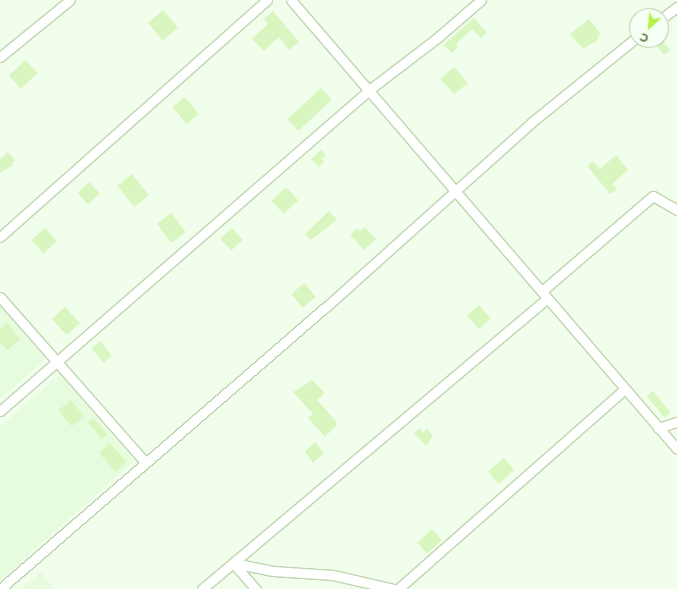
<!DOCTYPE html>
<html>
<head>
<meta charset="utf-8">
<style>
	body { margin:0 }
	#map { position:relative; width:677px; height:589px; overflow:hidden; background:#f0feeb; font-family:Montserrat,sans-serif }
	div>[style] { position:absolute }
	.residential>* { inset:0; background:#e7fcde }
	.building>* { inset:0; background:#d9f6c0; transform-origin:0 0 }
	.roads { filter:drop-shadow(1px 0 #c0d5b1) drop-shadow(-1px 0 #c0d5b1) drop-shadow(0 1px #c0d5b1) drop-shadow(0 -1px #c0d5b1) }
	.street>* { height:9px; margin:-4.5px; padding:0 4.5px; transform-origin:4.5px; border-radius:4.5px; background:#fff }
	span { translate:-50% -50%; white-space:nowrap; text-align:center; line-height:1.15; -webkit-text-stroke:3px #f6fff3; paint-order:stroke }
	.north { position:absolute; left:629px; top:8px; width:40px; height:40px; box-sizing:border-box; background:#f6fff3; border:1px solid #bac9ae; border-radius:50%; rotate:206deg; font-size:11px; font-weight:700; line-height:16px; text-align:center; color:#607847 }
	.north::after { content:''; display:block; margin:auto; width:14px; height:18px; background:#b4f048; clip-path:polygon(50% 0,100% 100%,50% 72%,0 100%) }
</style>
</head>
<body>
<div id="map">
	<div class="residential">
		<div style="clip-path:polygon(0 306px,46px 359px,0 399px)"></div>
		<div style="clip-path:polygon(60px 374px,134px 461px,0 580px,0 427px)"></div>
		<div style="clip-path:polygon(41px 572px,55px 589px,21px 589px)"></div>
	</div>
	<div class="building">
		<div style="left:163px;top:10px;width:23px;height:20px;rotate:49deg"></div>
		<div style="clip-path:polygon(273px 11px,299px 42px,289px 50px,279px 37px,264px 51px,252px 39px,268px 24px,264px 19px)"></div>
		<div style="clip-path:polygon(474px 18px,487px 33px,481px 38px,472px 29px,456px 44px,458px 47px,452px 53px,443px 45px)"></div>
		<div style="clip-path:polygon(589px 19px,601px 34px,597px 37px,599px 39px,583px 49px,570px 34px)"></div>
		<div style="clip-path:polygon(652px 40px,662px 40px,670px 50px,664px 55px)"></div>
		<div style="left:26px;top:60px;width:18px;height:23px;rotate:49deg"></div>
		<div style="left:454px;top:67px;width:21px;height:18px;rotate:49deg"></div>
		<div style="left:321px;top:88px;width:16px;height:46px;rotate:47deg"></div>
		<div style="left:185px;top:97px;width:22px;height:16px;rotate:51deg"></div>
		<div style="clip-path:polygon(321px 150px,326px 155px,321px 159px,324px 162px,319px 167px,311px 159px)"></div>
		<div style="clip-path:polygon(8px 152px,15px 160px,12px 163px,13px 165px,0 173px,0 159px)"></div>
		<div style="clip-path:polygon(616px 155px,628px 170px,612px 184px,617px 189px,610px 194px,587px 166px,593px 161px,600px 169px)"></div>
		<div style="left:132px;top:174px;width:27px;height:19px;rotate:51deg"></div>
		<div style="left:89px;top:182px;width:16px;height:16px;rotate:47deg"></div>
		<div style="left:286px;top:187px;width:18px;height:20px;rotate:47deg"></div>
		<div style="clip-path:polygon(329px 211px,337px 220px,311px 240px,305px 234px)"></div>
		<div style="left:171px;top:213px;width:24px;height:18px;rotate:52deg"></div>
		<div style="clip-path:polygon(365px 227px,376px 239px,364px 250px,350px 235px,357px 228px,360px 231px)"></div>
		<div style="left:45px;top:228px;width:18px;height:18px;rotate:49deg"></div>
		<div style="left:232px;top:228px;width:16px;height:16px;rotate:47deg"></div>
		<div style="left:304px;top:283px;width:18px;height:17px;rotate:49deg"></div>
		<div style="left:479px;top:305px;width:18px;height:16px;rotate:49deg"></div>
		<div style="left:65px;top:307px;width:22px;height:18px;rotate:47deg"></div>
		<div style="clip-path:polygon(7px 323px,20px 339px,7px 350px,0 342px,0 329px)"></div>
		<div style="left:100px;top:341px;width:19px;height:11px;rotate:51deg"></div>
		<div style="clip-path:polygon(312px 380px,325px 393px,317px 400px,336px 421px,336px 426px,325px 437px,308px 418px,313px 414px,293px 392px)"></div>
		<div style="left:653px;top:391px;width:28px;height:8px;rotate:51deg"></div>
		<div style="left:71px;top:400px;width:21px;height:16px;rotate:51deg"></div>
		<div style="clip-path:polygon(93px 418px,108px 434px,102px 439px,88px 422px)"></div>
		<div style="clip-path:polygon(420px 428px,423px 433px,427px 429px,433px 436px,426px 446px,414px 433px)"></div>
		<div style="clip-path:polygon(315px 442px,324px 453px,313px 463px,305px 451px)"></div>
		<div style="left:110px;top:443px;width:25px;height:15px;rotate:48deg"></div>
		<div style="left:504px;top:458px;width:16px;height:21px;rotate:50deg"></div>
		<div style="left:432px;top:529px;width:15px;height:20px;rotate:48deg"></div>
	</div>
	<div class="roads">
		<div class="street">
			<div style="left:291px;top:0;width:592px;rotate:49.31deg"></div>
			<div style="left:661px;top:19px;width:20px;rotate:-37deg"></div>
			<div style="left:0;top:57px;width:90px;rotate:-39.2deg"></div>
			<div style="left:0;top:237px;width:357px;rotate:-41.6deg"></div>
			<div style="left:542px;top:291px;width:146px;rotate:-40.6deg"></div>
			<div style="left:653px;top:196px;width:28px;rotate:30deg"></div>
			<div style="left:0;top:297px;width:220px;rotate:48.7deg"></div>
			<div style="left:0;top:411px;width:489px;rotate:-41deg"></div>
			<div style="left:369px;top:90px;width:86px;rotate:-37.4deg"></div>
			<div style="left:437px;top:38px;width:58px;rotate:-40.8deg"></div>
			<div style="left:658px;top:428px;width:20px;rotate:-18deg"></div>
			<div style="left:233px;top:563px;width:41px;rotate:11.3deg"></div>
			<div style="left:273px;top:571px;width:60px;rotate:3.8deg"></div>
			<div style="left:333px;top:575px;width:63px;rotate:12.9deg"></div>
			<div style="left:233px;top:563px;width:35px;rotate:49deg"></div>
			<div style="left:0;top:589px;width:431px;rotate:-40.9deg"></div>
			<div style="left:326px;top:307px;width:277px;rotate:-41.9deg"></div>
			<div style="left:532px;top:122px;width:135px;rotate:-39deg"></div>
			<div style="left:202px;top:589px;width:451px;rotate:-40.1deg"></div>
			<div style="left:398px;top:589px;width:301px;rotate:-41.4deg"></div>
		</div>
	</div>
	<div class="north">С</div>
</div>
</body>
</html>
